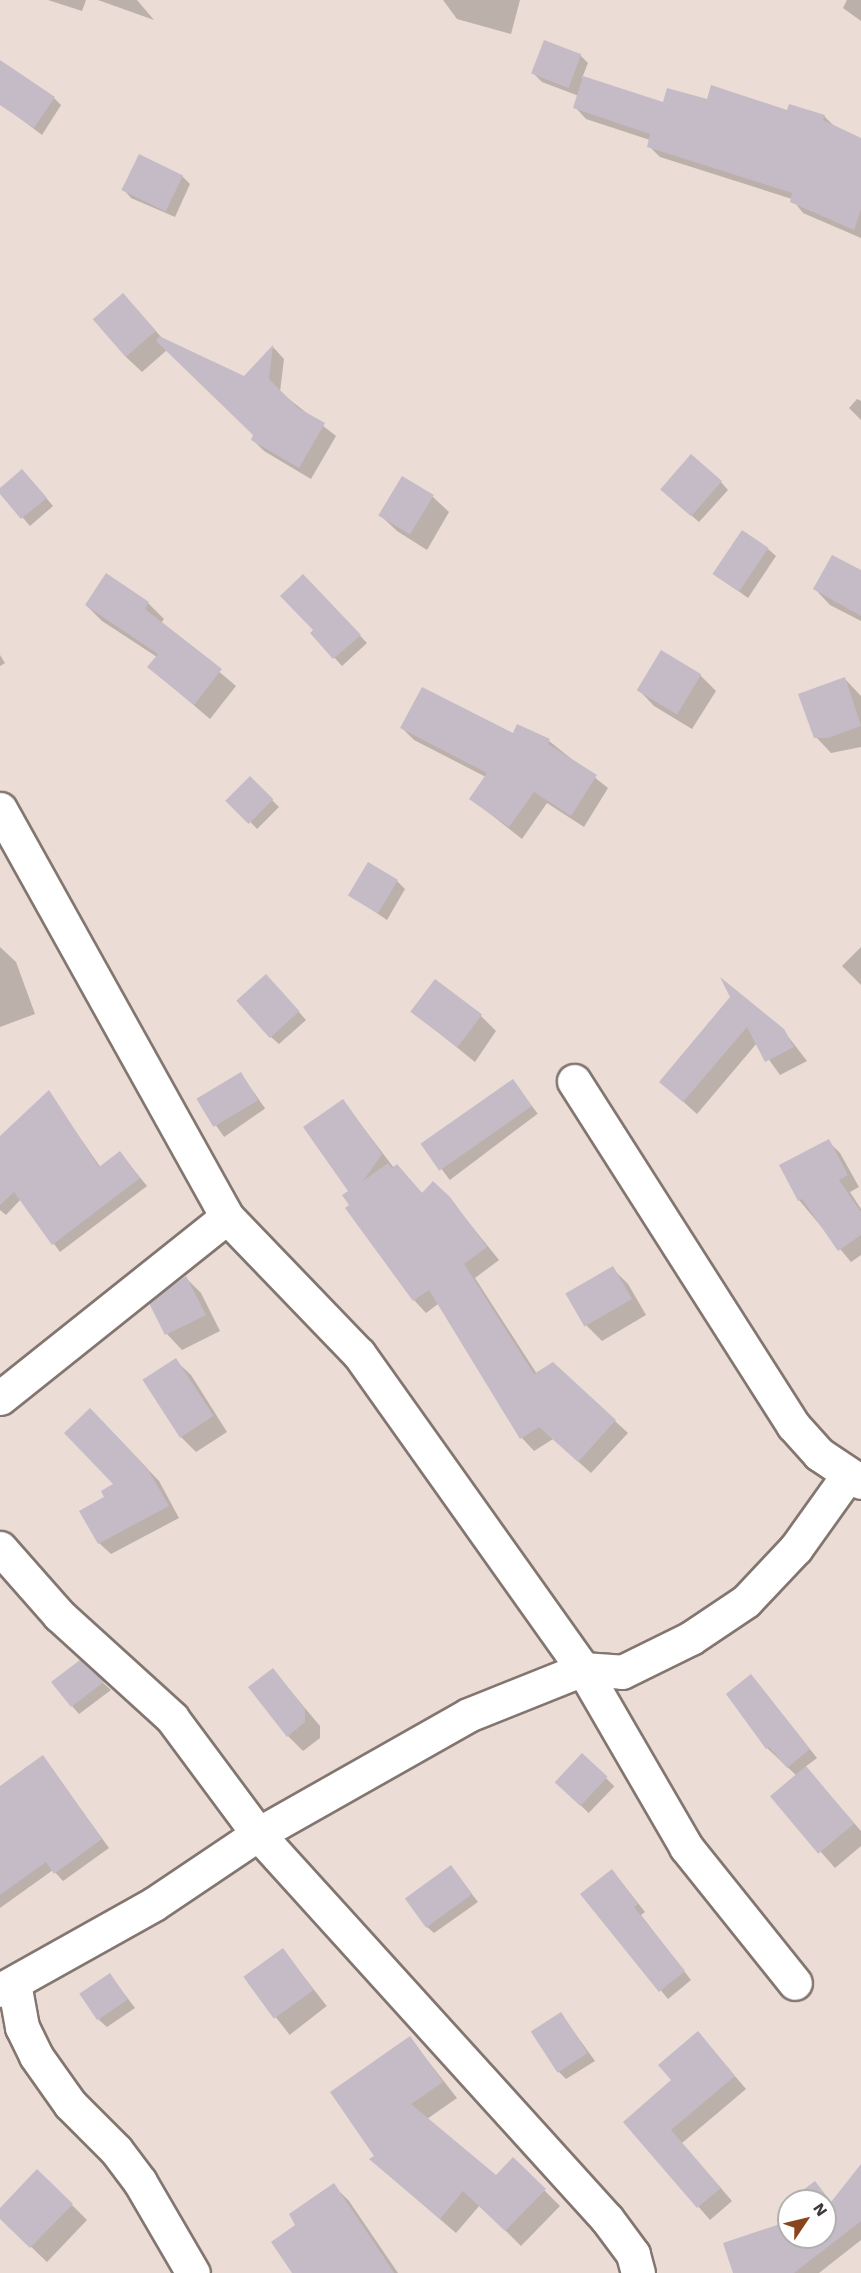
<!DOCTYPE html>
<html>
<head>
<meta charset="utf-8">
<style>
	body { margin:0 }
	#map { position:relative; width:861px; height:2273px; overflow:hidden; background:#ebdcd5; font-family:"Work Sans",sans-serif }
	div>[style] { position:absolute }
	.shadow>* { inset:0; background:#0003; transform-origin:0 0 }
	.building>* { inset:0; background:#c4bbc7; transform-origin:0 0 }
	.roads { filter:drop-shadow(2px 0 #837670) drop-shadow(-2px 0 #837670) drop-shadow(0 2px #837670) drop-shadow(0 -2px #837670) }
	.street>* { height:33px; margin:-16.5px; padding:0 16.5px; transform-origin:16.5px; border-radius:16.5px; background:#fff }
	span { translate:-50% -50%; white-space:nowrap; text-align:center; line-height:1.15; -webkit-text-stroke:4.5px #fff; paint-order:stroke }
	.north { position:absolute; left:777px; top:2189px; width:60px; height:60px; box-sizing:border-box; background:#fff; border:2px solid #b2afaf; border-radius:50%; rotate:55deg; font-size:16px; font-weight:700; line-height:24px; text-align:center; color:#3e3836 }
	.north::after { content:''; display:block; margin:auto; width:21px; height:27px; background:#88441a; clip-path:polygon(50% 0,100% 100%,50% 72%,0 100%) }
</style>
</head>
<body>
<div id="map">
	<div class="shadow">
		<div style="clip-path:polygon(48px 0,86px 0,82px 11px)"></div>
		<div style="clip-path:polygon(98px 0,137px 0,154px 20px)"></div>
		<div style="clip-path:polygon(443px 0,520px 0,511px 34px,457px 19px)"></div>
		<div style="clip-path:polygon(847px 0,861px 0,861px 21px,843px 8px)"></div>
		<div style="clip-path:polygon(580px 55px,588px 63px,582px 78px,664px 104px,708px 101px,824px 116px,835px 127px,861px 140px,861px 238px,803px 213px,792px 199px,660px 157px,649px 146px,650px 140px,586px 119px,575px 107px,579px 96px,542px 82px,534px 74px)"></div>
		<div style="clip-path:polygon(54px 98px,61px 105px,42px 135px,5px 107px)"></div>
		<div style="clip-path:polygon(182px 176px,190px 184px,175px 217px,131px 198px,124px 190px)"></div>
		<div style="clip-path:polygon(123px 295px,163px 339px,244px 378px,273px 347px,284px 359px,280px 392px,336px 436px,311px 479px,264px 451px,252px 439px,255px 435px,167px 350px,142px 372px,126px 357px)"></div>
		<div style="clip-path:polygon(857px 399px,861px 401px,861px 420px,849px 408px)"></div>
		<div style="clip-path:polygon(403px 478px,433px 497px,449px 512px,427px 550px,397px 531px,381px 516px)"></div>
		<div style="clip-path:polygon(30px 479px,53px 506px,30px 526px,0 491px)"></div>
		<div style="clip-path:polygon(721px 482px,728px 490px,699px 522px,670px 497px)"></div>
		<div style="clip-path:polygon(768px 549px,776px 556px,748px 598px,715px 574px)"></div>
		<div style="clip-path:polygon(861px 572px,861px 621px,830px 605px,815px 589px)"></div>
		<div style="clip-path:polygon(303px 576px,367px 643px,342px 666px,312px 633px,315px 630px)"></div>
		<div style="clip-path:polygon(148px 603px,164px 619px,161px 623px,236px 686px,210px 719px,149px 667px,157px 657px,102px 621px,86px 605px)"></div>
		<div style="clip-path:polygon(662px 652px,700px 675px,716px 691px,692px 729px,654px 706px,639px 690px)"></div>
		<div style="clip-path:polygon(0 655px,5px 663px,0 666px)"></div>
		<div style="clip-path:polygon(845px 679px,861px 696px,861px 747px,831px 753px,816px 737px)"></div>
		<div style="clip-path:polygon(402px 728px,549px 741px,608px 788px,584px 827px,547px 803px,522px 839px,471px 799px,486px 777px,414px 740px)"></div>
		<div style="left:250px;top:778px;width:41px;height:31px;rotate:45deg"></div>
		<div style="clip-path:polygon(397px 881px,405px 889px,387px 920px,350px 895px)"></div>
		<div style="clip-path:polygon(0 947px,16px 962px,35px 1014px,0 1027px)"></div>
		<div style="clip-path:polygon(861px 947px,861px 985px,842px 966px)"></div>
		<div style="clip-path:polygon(274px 984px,306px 1020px,279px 1044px,271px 1037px)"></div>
		<div style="clip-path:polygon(732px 997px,783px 1030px,807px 1061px,780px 1075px,757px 1043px,697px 1114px,661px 1082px)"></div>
		<div style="clip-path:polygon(413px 1012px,481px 1016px,496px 1031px,475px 1062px)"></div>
		<div style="left:241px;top:1074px;width:42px;height:50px;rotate:55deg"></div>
		<div style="left:513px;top:1081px;width:41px;height:110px;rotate:53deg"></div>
		<div style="clip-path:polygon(343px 1101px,394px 1168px,397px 1166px,423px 1194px,449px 1198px,499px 1260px,475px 1278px,537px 1374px,553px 1364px,628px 1433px,591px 1473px,553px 1439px,534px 1451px,522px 1438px,438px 1304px,426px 1313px,414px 1300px,351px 1205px)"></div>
		<div style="clip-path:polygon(56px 1103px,101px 1168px,120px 1153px,147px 1186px,60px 1252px,21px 1199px,6px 1215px,0 1210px,0 1161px)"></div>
		<div style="clip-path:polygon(828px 1141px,840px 1153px,859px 1187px,850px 1192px,861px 1209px,861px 1255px,851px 1262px,799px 1200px)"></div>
		<div style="clip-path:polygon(612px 1268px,628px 1284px,646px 1315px,602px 1341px,586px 1325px,568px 1294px)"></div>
		<div style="clip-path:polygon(186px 1278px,201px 1293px,220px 1331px,182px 1350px,167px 1334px,151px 1304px)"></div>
		<div style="clip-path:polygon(175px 1360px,191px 1375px,227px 1432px,196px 1452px,180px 1436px,144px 1380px)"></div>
		<div style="clip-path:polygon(102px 1421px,159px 1481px,179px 1518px,111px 1554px,99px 1543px,106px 1497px,115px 1485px)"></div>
		<div style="clip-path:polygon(80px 1662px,111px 1690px,79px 1714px,72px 1706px)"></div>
		<div style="clip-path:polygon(273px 1670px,320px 1726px,320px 1738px,303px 1751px,288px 1736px)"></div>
		<div style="clip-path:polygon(758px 1684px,817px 1758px,805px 1767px,861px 1831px,861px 1846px,835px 1868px,772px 1796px,797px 1776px,767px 1748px)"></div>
		<div style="left:582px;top:1755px;width:45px;height:37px;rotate:44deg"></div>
		<div style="clip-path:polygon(43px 1757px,109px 1848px,63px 1881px,53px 1870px,0 1908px,0 1845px)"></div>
		<div style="clip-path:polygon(451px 1867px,478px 1902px,434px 1933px,426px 1926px)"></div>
		<div style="clip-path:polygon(619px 1879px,645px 1912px,641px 1915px,691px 1980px,668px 1999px,582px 1894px)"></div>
		<div style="left:283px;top:1950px;width:71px;height:47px;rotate:52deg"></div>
		<div style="clip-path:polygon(110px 1975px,135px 2008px,107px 2027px,99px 2020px)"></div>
		<div style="clip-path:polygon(561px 2014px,595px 2061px,566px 2079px,559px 2072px)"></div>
		<div style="clip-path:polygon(698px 2033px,746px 2089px,682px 2143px,732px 2201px,710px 2220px,625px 2122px,673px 2080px)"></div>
		<div style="clip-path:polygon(410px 2038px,457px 2098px,427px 2119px,496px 2177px,513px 2159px,560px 2206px,521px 2246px,480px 2205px,456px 2233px,371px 2160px,376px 2156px)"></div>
		<div style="clip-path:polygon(861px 2167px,861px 2240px,819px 2273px,734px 2273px,789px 2223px,789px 2237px,825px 2237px,825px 2201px,791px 2201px,814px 2183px,832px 2203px)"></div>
		<div style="clip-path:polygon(333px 2185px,349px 2201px,398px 2273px,294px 2273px,297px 2225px)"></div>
		<div style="clip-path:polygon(72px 2205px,87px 2220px,47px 2262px,0 2217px,0 2210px)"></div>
	</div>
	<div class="building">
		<div style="left:544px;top:40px;width:40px;height:36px;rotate:21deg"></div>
		<div style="clip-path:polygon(0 60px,55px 97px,34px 128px,0 105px)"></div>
		<div style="clip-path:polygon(583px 76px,663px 102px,667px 88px,707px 99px,711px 85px,787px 110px,789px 104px,825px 115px,823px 120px,861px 138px,861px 209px,854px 230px,790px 202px,792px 193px,647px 147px,650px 134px,573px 108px)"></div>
		<div style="left:139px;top:154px;width:49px;height:40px;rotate:26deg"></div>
		<div style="left:123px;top:293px;width:50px;height:40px;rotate:49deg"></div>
		<div style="clip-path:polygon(159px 336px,244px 376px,273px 345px,269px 379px,298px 408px,325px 423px,299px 468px,251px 440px,253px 435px,156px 341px)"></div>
		<div style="left:691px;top:454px;width:41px;height:47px;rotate:41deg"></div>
		<div style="clip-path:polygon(22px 469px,47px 498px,21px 519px,0 494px,0 488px)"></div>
		<div style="left:402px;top:476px;width:37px;height:46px;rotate:31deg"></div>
		<div style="left:742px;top:530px;width:32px;height:53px;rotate:34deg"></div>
		<div style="clip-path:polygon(832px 555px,861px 570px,861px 616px,813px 589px)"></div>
		<div style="clip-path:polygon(106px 573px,149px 602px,145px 609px,222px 669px,194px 705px,147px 667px,158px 654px,85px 605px)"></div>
		<div style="clip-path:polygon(303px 574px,361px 635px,333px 659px,310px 633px,313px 630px,280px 596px)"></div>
		<div style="left:661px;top:650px;width:47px;height:47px;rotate:31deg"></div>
		<div style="clip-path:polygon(845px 677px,861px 726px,828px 738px,814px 738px,798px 694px)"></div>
		<div style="clip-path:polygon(422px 687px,513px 733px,517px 724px,550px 739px,548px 744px,597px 775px,571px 816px,534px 792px,509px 827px,469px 799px,487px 773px,400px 728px)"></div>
		<div style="left:250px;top:776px;width:33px;height:35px;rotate:45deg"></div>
		<div style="left:368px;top:862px;width:35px;height:39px;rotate:31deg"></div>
		<div style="left:266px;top:974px;width:50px;height:40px;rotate:48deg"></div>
		<div style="clip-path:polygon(720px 977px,784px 1029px,794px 1047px,765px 1062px,747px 1027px,683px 1102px,659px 1082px,730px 997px)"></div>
		<div style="left:435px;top:979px;width:59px;height:41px;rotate:37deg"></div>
		<div style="left:241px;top:1072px;width:33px;height:52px;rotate:59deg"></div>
		<div style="left:513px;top:1079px;width:33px;height:113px;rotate:55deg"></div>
		<div style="clip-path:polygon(49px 1090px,99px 1167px,120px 1151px,140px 1178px,52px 1245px,14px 1192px,0 1205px,0 1136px)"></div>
		<div style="clip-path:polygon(343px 1099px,382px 1154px,363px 1181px,388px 1163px,392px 1168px,397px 1164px,422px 1193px,433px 1181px,450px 1197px,487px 1247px,464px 1264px,534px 1374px,553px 1362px,616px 1420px,578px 1462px,539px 1427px,520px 1439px,429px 1290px,413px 1301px,345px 1208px,349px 1205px,342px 1195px,348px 1191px,303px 1127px)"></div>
		<div style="clip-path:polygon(829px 1139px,848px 1175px,839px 1180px,861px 1212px,861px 1235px,838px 1251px,802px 1199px,798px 1201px,779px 1165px)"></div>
		<div style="left:613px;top:1266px;width:38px;height:55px;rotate:60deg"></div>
		<div style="clip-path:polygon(186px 1276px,206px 1315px,165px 1335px,149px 1303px)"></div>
		<div style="left:176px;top:1358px;width:69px;height:40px;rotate:57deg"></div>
		<div style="clip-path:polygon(90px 1408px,147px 1468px,169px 1506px,98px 1544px,79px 1511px,104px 1497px,101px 1491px,113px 1484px,64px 1433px)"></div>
		<div style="clip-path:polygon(80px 1660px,104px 1682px,71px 1707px,51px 1682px)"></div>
		<div style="clip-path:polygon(273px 1668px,305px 1709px,305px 1722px,287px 1737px,248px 1687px)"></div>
		<div style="clip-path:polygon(751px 1674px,810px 1749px,787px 1768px,769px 1747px,766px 1749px,726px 1694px)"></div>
		<div style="left:582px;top:1753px;width:35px;height:40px;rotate:43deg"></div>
		<div style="clip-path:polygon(43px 1755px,102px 1839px,54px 1874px,46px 1862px,0 1895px,0 1786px)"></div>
		<div style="left:806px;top:1766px;width:75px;height:47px;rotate:50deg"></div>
		<div style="left:451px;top:1865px;width:36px;height:57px;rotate:54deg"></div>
		<div style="clip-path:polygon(612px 1869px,638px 1904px,634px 1907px,685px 1971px,659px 1992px,580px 1894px)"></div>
		<div style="left:283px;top:1948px;width:52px;height:49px;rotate:54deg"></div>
		<div style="left:110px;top:1973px;width:32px;height:37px;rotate:56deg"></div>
		<div style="left:561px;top:2012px;width:49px;height:36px;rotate:57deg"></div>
		<div style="clip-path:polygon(698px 2031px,735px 2076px,671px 2130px,721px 2188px,697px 2208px,623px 2122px,671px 2080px,658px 2065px)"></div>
		<div style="clip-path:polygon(410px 2036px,443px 2082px,411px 2104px,496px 2175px,513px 2157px,546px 2189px,505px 2231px,463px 2191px,440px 2219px,369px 2159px,374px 2156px,330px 2092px)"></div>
		<div style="clip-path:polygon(861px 2164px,861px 2221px,794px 2273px,733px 2273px,723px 2243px,789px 2221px,789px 2237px,825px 2237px,825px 2201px,789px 2201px,789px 2221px,779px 2208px,815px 2181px,831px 2202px)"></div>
		<div style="clip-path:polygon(37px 2169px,73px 2204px,30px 2248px,0 2219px,0 2208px)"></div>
		<div style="clip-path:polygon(334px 2183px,383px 2256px,394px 2273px,292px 2273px,271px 2242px,295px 2225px,289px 2214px)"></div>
	</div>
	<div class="roads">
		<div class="street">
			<div style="left:0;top:809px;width:467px;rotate:60.9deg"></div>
			<div style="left:227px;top:1217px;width:190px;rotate:46.1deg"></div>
			<div style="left:359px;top:1354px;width:387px;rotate:54.6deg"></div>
			<div style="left:583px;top:1669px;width:206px;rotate:59.9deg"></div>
			<div style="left:686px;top:1847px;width:174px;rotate:51.3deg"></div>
			<div style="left:574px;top:1081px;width:408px;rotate:57.5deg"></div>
			<div style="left:793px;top:1425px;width:39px;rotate:48deg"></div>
			<div style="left:819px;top:1454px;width:50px;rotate:33.7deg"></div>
			<div style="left:0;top:1398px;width:290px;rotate:-38.6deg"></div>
			<div style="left:0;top:1548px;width:89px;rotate:48.6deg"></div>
			<div style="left:59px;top:1615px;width:153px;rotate:42.3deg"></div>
			<div style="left:172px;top:1718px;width:144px;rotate:53.4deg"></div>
			<div style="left:258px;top:1834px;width:125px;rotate:146.1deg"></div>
			<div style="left:154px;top:1904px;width:176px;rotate:150.8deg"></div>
			<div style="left:14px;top:1983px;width:45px;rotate:79.7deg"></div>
			<div style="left:22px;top:2027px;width:32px;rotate:64deg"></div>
			<div style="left:36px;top:2056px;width:59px;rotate:54.7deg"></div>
			<div style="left:70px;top:2104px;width:65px;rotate:45deg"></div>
			<div style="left:116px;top:2150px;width:40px;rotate:53deg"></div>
			<div style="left:140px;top:2182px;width:105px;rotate:59.8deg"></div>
			<div style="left:638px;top:2273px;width:20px;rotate:-105deg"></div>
			<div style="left:633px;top:2254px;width:44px;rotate:-126.6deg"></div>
			<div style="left:607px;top:2219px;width:520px;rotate:-132.19deg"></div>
			<div style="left:258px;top:1834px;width:241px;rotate:-29.5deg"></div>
			<div style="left:468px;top:1715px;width:124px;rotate:-21.8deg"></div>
			<div style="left:583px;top:1669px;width:39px;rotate:4deg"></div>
			<div style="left:622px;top:1672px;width:77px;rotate:-26.2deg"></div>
			<div style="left:691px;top:1638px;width:66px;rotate:-33.9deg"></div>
			<div style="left:746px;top:1601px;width:73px;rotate:-46.7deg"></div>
			<div style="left:796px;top:1548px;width:90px;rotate:-54.5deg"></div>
		</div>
	</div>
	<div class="north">N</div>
</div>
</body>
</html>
